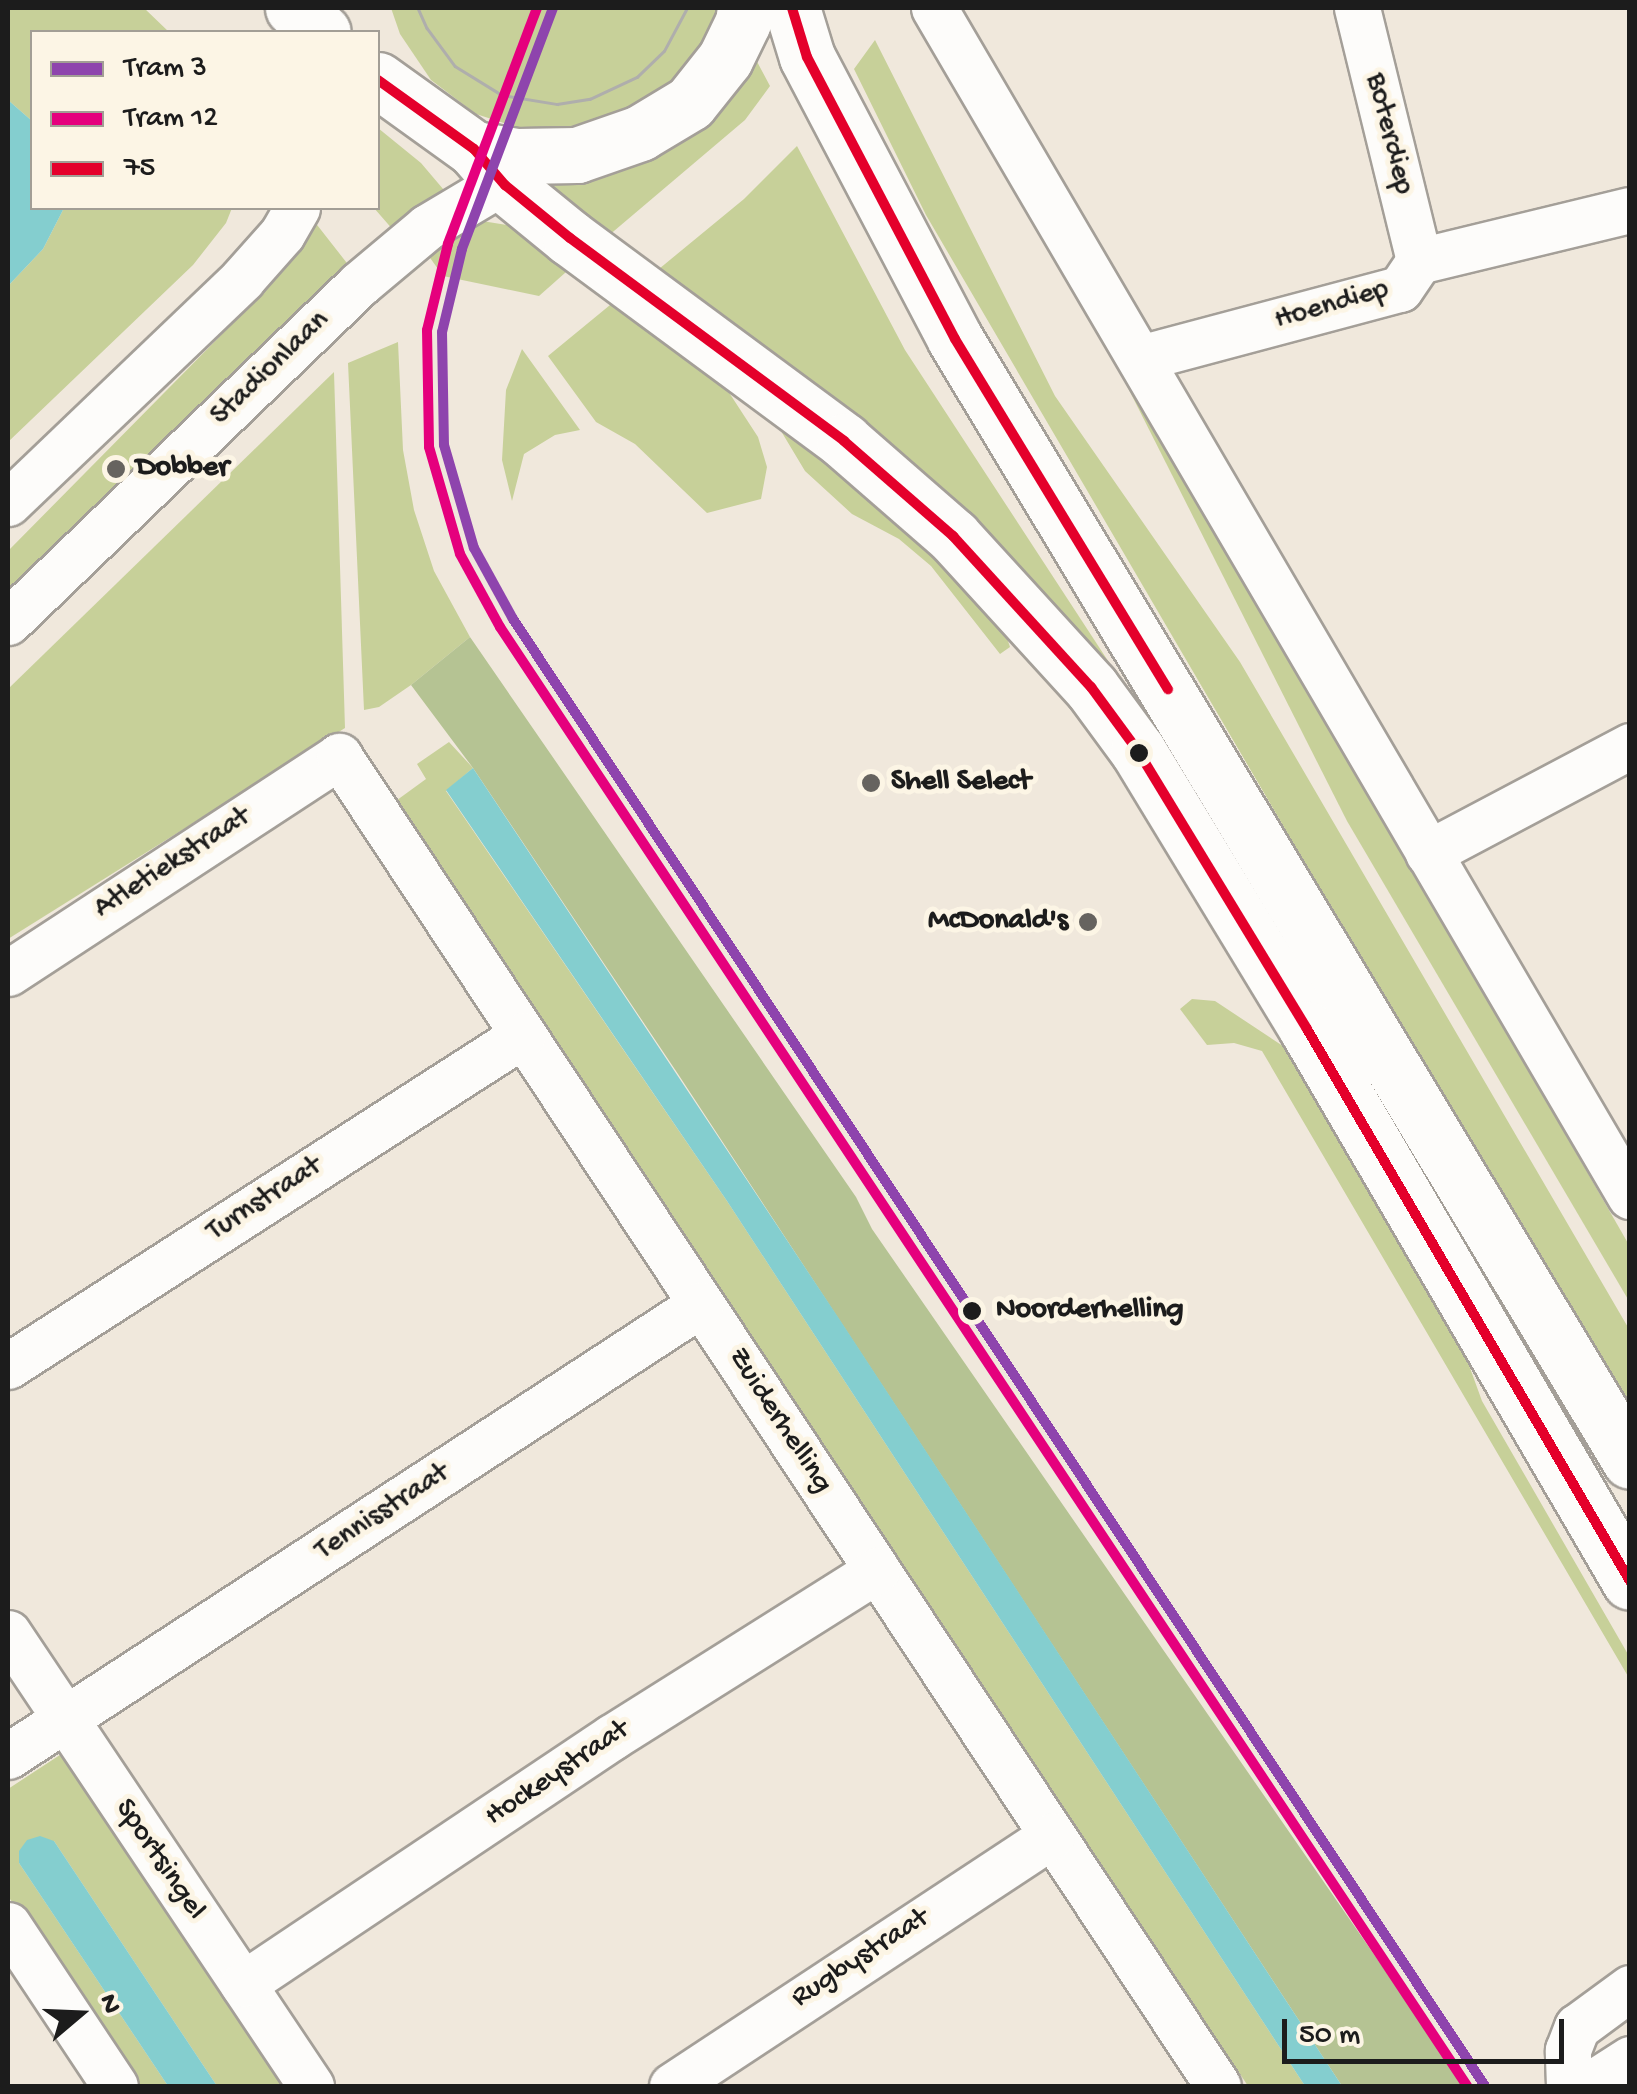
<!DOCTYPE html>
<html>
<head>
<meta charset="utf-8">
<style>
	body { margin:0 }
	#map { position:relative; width:1637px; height:2094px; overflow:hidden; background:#f0e8dc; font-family:"Gochi Hand",sans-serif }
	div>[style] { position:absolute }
	.green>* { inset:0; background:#c7d099 }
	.forest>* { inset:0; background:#b5c393 }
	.water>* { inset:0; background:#84cecf }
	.roads { filter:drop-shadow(2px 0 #a49f98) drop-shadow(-2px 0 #a49f98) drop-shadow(0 2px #a49f98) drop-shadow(0 -2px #a49f98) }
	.minor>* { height:45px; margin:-22.5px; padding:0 22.5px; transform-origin:22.5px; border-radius:22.5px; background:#fdfcfa }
	.major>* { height:55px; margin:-27.5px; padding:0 27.5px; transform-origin:27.5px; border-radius:27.5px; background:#fdfcfa }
	.tram>* { height:2.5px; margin:-1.25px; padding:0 1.25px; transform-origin:1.25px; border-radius:1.25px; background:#afaeac }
	.bus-1>* { height:10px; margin:-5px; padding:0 5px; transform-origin:5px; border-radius:5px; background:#e4002b }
	.tram-1>* { height:10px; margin:-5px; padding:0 5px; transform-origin:5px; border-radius:5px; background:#8e44ad }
	.tram-2>* { height:10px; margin:-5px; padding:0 5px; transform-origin:5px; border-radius:5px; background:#e5007d }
	.dots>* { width:28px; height:28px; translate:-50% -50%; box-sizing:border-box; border:5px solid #fcf5e5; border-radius:50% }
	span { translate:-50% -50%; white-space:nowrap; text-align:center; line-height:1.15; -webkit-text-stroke:10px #fcf5e5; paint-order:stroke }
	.street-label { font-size:30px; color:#1c1c1c }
	.poi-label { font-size:30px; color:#1c1c1c; font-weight:700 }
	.left { translate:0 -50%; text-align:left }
	.right { translate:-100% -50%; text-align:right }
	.stop-label { font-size:30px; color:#1c1c1c; font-weight:700 }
	.frame { position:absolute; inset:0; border:10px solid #1c1c1c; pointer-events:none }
	.legend { position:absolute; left:30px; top:30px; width:350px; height:180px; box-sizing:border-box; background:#fcf5e5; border:2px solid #a29e95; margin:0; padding:12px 18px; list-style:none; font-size:30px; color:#1c1c1c }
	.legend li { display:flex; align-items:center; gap:20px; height:50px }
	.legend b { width:50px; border:2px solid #a29e95 }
	.north { position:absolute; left:30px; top:1964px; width:100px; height:100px; -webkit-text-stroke:8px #fcf5e5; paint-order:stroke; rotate:71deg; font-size:28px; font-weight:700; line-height:40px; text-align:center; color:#1c1c1c }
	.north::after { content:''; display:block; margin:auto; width:35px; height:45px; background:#1c1c1c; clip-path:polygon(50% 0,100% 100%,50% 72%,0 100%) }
	.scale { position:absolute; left:1282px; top:2019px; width:282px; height:45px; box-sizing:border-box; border:5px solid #1c1c1c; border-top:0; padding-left:12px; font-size:30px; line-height:35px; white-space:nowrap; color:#1c1c1c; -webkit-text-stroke:8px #fcf5e5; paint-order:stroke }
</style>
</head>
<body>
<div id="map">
	<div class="green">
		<div style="clip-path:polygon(8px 8px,144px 8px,169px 32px,32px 32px,32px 121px,8px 100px)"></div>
		<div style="clip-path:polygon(391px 8px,718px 8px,698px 54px,661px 96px,585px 131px,529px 131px,476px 114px,431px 80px,400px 34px)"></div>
		<div style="clip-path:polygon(875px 40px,1055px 396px,1240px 662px,1629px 1329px,1629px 1417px,926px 215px,854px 69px)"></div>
		<div style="clip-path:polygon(754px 56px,770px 86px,745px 120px,601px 242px,534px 188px,609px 171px)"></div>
		<div style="clip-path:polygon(378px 128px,421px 163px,449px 196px,394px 231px,374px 208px,378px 208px)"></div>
		<div style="clip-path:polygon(797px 146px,905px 350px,1159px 739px,648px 278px,744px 199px)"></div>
		<div style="clip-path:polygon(64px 208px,232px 208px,226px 223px,193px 265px,8px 442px,8px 286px,43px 249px)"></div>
		<div style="clip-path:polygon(314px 221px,350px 267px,8px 591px,8px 551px,238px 318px)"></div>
		<div style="clip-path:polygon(482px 221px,526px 228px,574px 265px,539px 296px,443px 276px,428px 255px)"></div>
		<div style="clip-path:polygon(621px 296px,682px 344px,728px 391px,758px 437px,767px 467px,761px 499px,707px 513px,635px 444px,596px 422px,548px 356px)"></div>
		<div style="clip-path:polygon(398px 342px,403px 450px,414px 510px,434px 571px,470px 637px,411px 685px,379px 707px,364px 710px,348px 363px)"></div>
		<div style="clip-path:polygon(522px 349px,580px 430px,555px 435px,524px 454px,512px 501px,502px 460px,506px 390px)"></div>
		<div style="clip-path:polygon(334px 372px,345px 728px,8px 939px,8px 689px)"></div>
		<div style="clip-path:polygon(1130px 374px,1629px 1245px,1629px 1301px,1347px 821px,1124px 380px)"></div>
		<div style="clip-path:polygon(766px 406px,998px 611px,1010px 647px,1000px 654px,931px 566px,899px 539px,852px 514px,805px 471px)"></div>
		<div style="clip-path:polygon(449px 742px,473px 768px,446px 791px,727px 1201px,1305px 2086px,1248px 2086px,393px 803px,426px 779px,417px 764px)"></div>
		<div style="clip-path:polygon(1192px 999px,1215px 1001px,1295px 1054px,1450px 1313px,1482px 1401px,1629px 1656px,1629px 1678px,1262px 1051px,1234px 1043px,1207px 1045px,1180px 1009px)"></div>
		<div style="clip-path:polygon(66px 1751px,288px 2086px,217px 2086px,54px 1841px,19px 1863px,168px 2086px,133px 2086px,8px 1896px,8px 1789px)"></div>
	</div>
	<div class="forest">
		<div style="clip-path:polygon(470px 637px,856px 1197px,872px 1229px,1465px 2086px,1342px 2086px,678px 1074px,473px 768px,411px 685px)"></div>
	</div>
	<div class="water">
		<div style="clip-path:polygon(8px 100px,32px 121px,32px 208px,64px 208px,43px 249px,8px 286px)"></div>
		<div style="clip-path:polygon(473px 768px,840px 1320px,1342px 2086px,1305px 2086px,727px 1201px,446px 790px)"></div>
		<div style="clip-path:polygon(40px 1836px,54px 1841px,217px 2086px,168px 2086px,19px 1863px,19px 1851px,27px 1840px)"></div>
	</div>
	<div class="roads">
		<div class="minor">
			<div style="left:934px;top:8px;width:1377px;rotate:59.64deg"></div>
			<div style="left:1357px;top:8px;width:260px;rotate:76.2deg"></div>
			<div style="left:1140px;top:358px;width:269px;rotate:-14.9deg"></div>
			<div style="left:1400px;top:289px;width:34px;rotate:-56deg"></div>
			<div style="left:1419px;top:261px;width:217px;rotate:-13.6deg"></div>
			<div style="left:8px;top:503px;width:324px;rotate:-43.7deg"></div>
			<div style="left:242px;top:279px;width:60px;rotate:-48.4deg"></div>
			<div style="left:282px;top:234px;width:30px;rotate:-60deg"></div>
			<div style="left:8px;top:622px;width:486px;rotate:-43.9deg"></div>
			<div style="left:358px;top:285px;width:90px;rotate:-40deg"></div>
			<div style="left:427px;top:227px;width:121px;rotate:-30.8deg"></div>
			<div style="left:1428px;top:853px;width:229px;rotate:-27.9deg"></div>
			<div style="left:8px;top:973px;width:396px;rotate:-33.2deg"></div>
			<div style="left:339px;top:756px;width:1594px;rotate:56.54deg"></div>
			<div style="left:8px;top:1366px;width:612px;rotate:-32.73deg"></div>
			<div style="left:8px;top:1633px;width:545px;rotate:56.22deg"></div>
			<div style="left:8px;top:1756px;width:827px;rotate:-33.11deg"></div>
			<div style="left:8px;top:1925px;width:193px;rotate:56.4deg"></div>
			<div style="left:243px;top:1984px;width:444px;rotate:-33.8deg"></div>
			<div style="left:612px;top:1737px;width:313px;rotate:-32.2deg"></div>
			<div style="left:672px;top:2086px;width:455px;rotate:-33.4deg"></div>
			<div style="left:1569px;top:2086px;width:36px;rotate:-92deg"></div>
			<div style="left:1568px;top:2050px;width:25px;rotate:-69deg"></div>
			<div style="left:1577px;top:2027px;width:66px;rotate:-36.3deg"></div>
			<div style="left:1588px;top:2086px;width:50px;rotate:-32.7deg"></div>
		</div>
		<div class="major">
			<div style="left:293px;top:8px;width:38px;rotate:39deg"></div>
			<div style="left:792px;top:8px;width:51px;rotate:73deg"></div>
			<div style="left:807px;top:57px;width:318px;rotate:62.3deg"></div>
			<div style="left:955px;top:339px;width:1309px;rotate:58.97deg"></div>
			<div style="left:378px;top:80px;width:118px;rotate:35.7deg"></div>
			<div style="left:474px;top:149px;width:44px;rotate:9.2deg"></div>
			<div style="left:517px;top:156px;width:60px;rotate:-1deg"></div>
			<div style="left:577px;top:155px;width:67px;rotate:-19.2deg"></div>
			<div style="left:640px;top:133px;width:58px;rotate:-31deg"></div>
			<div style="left:690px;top:103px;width:56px;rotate:-51.5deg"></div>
			<div style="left:725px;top:59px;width:41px;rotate:-64.1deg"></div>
			<div style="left:743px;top:22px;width:14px;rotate:-82deg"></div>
			<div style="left:474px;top:149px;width:48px;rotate:49.3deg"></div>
			<div style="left:505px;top:185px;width:84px;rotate:39.2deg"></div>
			<div style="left:570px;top:238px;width:341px;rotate:36.5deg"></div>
			<div style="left:844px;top:441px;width:145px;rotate:41.1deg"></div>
			<div style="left:953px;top:536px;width:205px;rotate:47.6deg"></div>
			<div style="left:1091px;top:687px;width:79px;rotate:53.7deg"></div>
			<div style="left:1138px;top:751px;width:325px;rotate:58.7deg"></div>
			<div style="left:1307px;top:1029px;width:640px;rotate:59.71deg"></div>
		</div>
	</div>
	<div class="tram">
		<div style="left:418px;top:8px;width:22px;rotate:66deg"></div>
		<div style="left:427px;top:28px;width:47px;rotate:53.6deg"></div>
		<div style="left:455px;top:66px;width:55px;rotate:31.7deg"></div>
		<div style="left:502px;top:95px;width:56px;rotate:9.3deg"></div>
		<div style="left:557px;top:104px;width:33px;rotate:-9deg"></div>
		<div style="left:590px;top:99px;width:52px;rotate:-25.1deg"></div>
		<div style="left:637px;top:77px;width:37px;rotate:-44deg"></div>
		<div style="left:664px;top:51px;width:49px;rotate:-61.9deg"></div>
	</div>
	<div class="bus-1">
		<div style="left:792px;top:8px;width:51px;rotate:73deg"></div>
		<div style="left:807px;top:57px;width:318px;rotate:62.3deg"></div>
		<div style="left:955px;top:339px;width:410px;rotate:58.7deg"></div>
		<div style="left:378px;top:80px;width:118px;rotate:35.7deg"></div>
		<div style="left:474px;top:149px;width:48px;rotate:49.3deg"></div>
		<div style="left:505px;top:185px;width:84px;rotate:39.2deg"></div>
		<div style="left:570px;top:238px;width:341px;rotate:36.5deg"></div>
		<div style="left:844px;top:441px;width:145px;rotate:41.1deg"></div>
		<div style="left:953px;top:536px;width:205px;rotate:47.6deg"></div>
		<div style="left:1091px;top:687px;width:79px;rotate:53.7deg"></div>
		<div style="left:1138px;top:751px;width:325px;rotate:58.7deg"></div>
		<div style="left:1307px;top:1029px;width:640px;rotate:59.67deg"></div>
	</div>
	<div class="tram-1">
		<div style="left:553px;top:8px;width:258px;rotate:110.7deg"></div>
		<div style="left:462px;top:249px;width:85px;rotate:103.5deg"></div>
		<div style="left:442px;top:332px;width:113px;rotate:89deg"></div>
		<div style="left:444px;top:445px;width:107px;rotate:73.8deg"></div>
		<div style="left:474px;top:548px;width:81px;rotate:61.2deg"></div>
		<div style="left:513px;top:619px;width:1760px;rotate:56.47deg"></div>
	</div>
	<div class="tram-2">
		<div style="left:537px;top:8px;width:252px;rotate:110.7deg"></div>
		<div style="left:448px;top:244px;width:89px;rotate:103.7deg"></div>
		<div style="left:427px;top:330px;width:117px;rotate:89deg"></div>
		<div style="left:429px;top:447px;width:111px;rotate:73.8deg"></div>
		<div style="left:460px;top:554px;width:83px;rotate:61.3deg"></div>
		<div style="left:500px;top:627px;width:1750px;rotate:56.46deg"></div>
	</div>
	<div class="dots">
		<div style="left:116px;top:469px;background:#66635f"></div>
		<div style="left:1139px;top:753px;background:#1c1c1c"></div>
		<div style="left:871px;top:783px;background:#66635f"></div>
		<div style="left:1088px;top:922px;background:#66635f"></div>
		<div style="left:972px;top:1311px;background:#1c1c1c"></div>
	</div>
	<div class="street-label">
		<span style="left:1388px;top:134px;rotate:76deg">Boterdiep</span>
		<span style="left:1332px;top:306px;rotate:-16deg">Hoendiep</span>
		<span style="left:271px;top:369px;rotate:-44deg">Stadionlaan</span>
		<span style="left:173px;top:864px;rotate:-33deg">Atletiekstraat</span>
		<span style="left:265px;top:1200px;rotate:-33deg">Turnstraat</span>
		<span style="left:779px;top:1421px;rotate:57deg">Zuiderhelling</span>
		<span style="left:383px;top:1513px;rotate:-33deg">Tennisstraat</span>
		<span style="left:558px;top:1774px;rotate:-34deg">Hockeystraat</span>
		<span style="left:159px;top:1860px;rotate:56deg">Sportsingel</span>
		<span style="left:861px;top:1959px;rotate:-33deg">Rugbystraat</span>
	</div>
	<div class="poi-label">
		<span class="left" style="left:136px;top:469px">Dobber</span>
		<span class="left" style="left:891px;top:783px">Shell Select</span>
		<span class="right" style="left:1068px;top:922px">McDonald's</span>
	</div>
	<div class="stop-label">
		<span class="left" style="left:996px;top:1311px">Noorderhelling</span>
	</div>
	<div class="frame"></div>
	<ul class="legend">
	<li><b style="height:12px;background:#8e44ad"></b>Tram 3</li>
	<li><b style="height:12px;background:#e5007d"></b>Tram 12</li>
	<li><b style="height:12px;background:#e4002b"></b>75</li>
	</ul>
	<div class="north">N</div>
	<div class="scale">50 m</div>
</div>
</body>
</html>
